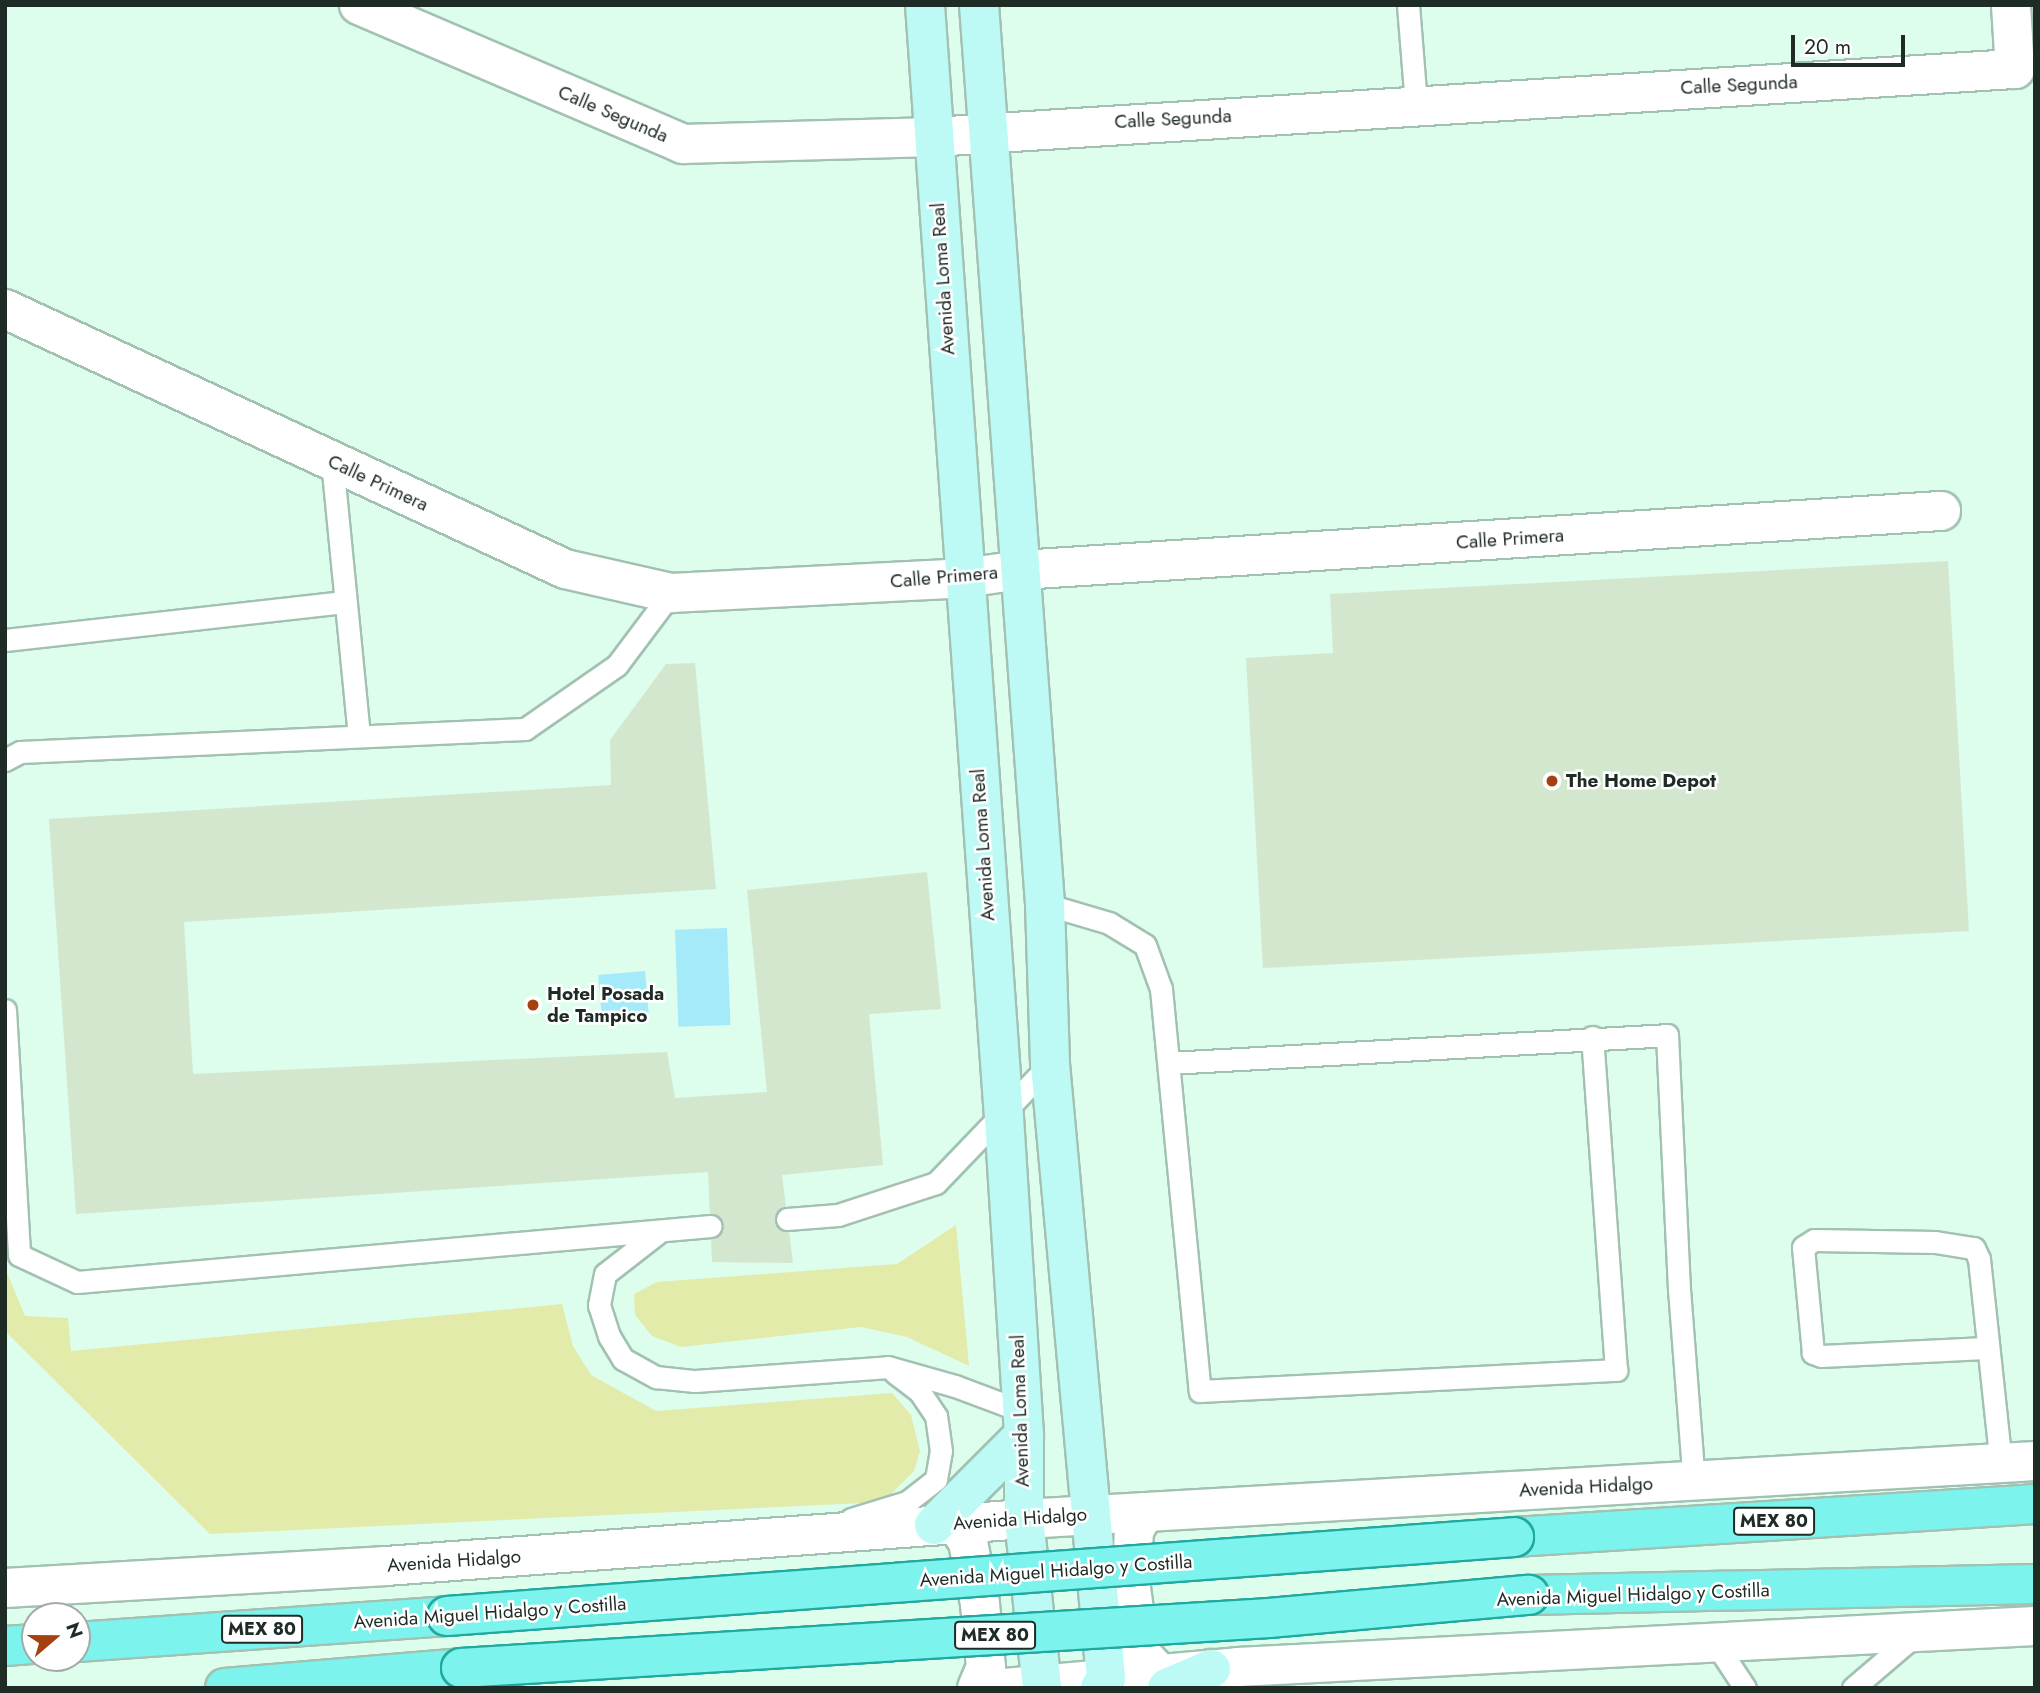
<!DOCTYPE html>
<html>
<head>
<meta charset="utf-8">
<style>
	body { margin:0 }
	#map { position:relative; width:2040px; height:1693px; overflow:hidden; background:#ddfded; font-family:Jost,sans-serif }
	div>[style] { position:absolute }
	.green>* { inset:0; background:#e2ebaa }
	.water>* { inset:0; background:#a4eaf9; transform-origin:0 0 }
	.building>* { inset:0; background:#d3e7ce }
	.roads { filter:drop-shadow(2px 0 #a2c1b2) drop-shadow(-2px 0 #a2c1b2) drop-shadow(0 2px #a2c1b2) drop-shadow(0 -2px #a2c1b2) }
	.service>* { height:21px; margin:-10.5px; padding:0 10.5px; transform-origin:10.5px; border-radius:10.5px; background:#fff }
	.minor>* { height:38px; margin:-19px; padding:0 19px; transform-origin:19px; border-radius:19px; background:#fff }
	.tertiary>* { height:38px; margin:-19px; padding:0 19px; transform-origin:19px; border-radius:19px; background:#fff }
	.secondary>* { height:38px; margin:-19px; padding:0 19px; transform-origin:19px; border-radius:19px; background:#bdfaf6 }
	.primary>* { height:38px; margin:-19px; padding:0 19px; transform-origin:19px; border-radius:19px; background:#7cf4ed }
	.bridges { filter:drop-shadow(2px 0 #22a99f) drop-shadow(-2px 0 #22a99f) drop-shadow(0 2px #22a99f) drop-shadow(0 -2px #22a99f) }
	.primary-bridge>* { height:38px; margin:-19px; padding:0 19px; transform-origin:19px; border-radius:19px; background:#7cf4ed }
	.dots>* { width:19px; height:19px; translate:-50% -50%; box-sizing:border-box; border:4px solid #fff; border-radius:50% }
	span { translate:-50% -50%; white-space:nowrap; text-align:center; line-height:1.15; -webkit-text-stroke:5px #fff; paint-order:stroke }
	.shield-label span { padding:2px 5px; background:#fff; border:2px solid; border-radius:5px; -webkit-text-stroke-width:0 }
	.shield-label { font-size:18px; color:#1f2b25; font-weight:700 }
	.street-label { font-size:19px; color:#1f2b25 }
	.poi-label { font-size:19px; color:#1f2b25; font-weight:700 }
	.left { translate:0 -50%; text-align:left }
	.frame { position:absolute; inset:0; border:7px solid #1f2b25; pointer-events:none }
	.north { position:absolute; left:21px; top:1602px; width:70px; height:70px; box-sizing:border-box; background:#fff; border:2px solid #a5aaa8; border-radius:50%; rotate:70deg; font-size:19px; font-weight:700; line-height:28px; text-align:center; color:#1f2b25 }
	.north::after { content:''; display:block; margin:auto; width:24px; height:32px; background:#a54011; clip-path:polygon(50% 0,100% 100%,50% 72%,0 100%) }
	.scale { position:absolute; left:1791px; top:35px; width:114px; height:32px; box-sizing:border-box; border:4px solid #1f2b25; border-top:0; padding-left:9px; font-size:21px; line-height:24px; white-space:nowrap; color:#1f2b25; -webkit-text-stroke:5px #fff; paint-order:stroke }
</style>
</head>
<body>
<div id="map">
	<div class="green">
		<div style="clip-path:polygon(956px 1225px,969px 1366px,907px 1337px,861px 1327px,681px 1347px,652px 1336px,635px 1315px,634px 1294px,657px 1282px,897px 1264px)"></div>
		<div style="clip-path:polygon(5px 1268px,25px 1316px,68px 1318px,71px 1351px,562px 1304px,573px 1346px,591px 1375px,656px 1411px,892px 1393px,911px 1415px,920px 1451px,914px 1471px,883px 1502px,210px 1534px,5px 1331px)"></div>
	</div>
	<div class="water">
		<div style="left:727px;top:928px;width:97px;height:52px;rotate:88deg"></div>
		<div style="left:645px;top:971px;width:42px;height:47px;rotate:85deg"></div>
	</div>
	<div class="building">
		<div style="clip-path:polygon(1948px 561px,1969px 931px,1263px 968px,1246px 658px,1333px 653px,1330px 594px)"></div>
		<div style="clip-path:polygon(695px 663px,716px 889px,184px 922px,193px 1074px,667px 1052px,675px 1098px,767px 1092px,747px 890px,927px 872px,941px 1009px,869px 1014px,883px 1165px,782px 1175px,793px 1263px,712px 1262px,708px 1172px,76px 1214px,49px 819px,611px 785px,610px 740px,666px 664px)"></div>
	</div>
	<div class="roads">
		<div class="service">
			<div style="left:1408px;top:5px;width:100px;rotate:85.4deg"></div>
			<div style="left:332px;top:461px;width:276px;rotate:84.4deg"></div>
			<div style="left:5px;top:640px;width:342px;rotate:-6.4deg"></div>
			<div style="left:5px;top:760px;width:17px;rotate:-28deg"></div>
			<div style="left:20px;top:752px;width:506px;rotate:-2.61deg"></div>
			<div style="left:525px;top:729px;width:112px;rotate:-34.8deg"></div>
			<div style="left:617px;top:665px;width:90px;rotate:-53.1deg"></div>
			<div style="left:1045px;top:904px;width:67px;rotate:16.5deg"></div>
			<div style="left:1109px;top:923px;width:42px;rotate:31.4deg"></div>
			<div style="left:1145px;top:945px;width:47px;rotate:70deg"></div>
			<div style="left:1161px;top:989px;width:404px;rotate:84.5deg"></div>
			<div style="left:1200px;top:1391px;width:417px;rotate:-2.9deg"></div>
			<div style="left:1616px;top:1370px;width:334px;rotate:-94.1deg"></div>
			<div style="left:5px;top:1010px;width:245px;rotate:86.7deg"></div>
			<div style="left:19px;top:1255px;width:64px;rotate:25deg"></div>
			<div style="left:77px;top:1282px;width:636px;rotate:-5.05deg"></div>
			<div style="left:1169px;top:1063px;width:499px;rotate:-3.2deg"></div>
			<div style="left:1667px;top:1035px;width:254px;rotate:87.3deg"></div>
			<div style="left:1679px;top:1289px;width:194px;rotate:85.6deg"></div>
			<div style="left:787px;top:1219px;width:51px;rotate:-4.5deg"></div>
			<div style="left:838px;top:1215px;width:103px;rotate:-18.1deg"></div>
			<div style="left:936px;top:1183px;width:165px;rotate:-46.2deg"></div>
			<div style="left:659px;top:1232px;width:68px;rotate:142.1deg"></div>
			<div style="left:605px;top:1274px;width:32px;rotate:101deg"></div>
			<div style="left:599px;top:1305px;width:33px;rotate:72deg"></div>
			<div style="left:609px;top:1336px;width:27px;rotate:59deg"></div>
			<div style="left:623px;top:1359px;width:38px;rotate:29deg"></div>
			<div style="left:656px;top:1377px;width:39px;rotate:6deg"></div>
			<div style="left:695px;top:1381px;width:194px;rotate:-4.1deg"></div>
			<div style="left:888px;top:1367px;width:70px;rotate:15.8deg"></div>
			<div style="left:955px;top:1386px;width:72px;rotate:20.5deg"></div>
			<div style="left:1985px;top:1348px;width:164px;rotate:177.2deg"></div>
			<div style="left:1821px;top:1356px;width:9px;rotate:-159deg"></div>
			<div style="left:1813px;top:1353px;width:106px;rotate:-95.4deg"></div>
			<div style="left:1803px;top:1247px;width:13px;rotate:-32deg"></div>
			<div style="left:1814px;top:1240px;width:121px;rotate:0.9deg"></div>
			<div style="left:1935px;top:1242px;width:39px;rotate:9deg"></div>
			<div style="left:1974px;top:1248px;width:12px;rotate:66deg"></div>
			<div style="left:1979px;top:1259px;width:206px;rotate:83.9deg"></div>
			<div style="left:851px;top:1519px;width:59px;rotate:-16.9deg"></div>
			<div style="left:907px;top:1502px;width:37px;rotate:-38deg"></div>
			<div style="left:936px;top:1479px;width:28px;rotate:-80deg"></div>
			<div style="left:941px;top:1451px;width:35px;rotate:-98deg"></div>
			<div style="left:936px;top:1416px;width:30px;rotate:-124deg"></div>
			<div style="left:919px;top:1391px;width:30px;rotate:-143deg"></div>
			<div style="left:1716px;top:1644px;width:53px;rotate:56.6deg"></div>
			<div style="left:1853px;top:1688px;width:82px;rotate:-40.5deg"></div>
		</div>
		<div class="minor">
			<div style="left:359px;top:5px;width:353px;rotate:23.2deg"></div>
			<div style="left:683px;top:144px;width:250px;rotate:-1.6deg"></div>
			<div style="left:933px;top:137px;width:1084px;rotate:-3.6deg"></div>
			<div style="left:2015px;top:69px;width:64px;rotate:-93.6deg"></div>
			<div style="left:5px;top:309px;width:617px;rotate:24.9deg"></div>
			<div style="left:565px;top:569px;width:109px;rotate:12.8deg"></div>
			<div style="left:671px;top:593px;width:293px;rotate:-2.9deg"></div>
			<div style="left:964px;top:578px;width:57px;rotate:-8.1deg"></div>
			<div style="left:1020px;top:570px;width:923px;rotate:-3.67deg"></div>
		</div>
		<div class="tertiary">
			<div style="left:1145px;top:1512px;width:21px;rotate:121deg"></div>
			<div style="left:1134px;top:1530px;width:58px;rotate:93deg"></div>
			<div style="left:1131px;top:1588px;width:66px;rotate:82.1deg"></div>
			<div style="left:1140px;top:1653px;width:28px;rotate:46deg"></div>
			<div style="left:956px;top:1524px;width:22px;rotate:56deg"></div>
			<div style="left:968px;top:1542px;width:63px;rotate:79deg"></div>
			<div style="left:980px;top:1604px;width:63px;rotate:84.6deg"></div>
			<div style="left:986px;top:1667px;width:23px;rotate:113deg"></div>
			<div style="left:5px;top:1588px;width:382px;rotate:-3.3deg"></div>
			<div style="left:386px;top:1566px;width:640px;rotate:-4.21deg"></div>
			<div style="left:1024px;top:1519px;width:1013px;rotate:-3.28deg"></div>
			<div style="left:1004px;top:1688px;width:235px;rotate:-5.1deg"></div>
			<div style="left:1238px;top:1667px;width:798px;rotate:-2.94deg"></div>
		</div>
		<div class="secondary">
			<div style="left:925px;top:5px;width:1115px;rotate:85.94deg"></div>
			<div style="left:1004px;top:1117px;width:319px;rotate:86.4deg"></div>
			<div style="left:1024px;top:1435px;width:84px;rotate:90deg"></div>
			<div style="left:1024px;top:1519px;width:170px;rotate:83.9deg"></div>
			<div style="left:979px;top:5px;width:901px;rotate:85.8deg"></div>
			<div style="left:1045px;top:904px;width:160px;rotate:88.2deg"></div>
			<div style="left:1050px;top:1064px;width:617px;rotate:84.79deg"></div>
			<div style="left:1106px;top:1678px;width:12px;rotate:121deg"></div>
			<div style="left:934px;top:1525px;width:127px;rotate:-45deg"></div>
			<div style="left:1167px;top:1688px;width:48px;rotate:-23.4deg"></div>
		</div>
		<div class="primary">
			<div style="left:1514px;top:1537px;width:522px;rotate:-3.62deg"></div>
			<div style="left:1529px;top:1595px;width:506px;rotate:-1.25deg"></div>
			<div style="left:77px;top:1642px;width:371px;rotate:-4deg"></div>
			<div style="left:5px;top:1646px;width:30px;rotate:-4deg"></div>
			<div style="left:225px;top:1688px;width:237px;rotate:-4.8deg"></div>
		</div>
	</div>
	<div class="bridges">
		<div class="primary-bridge">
			<div style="left:447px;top:1616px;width:1070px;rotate:-4.23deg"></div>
			<div style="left:461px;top:1668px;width:810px;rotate:-3.54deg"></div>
			<div style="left:1269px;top:1618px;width:261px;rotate:-5.1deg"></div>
		</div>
	</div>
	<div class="dots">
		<div style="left:1552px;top:781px;background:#a54011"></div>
		<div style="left:533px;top:1005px;background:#a54011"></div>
	</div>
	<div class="shield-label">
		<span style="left:1774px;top:1521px">MEX 80</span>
		<span style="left:262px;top:1629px">MEX 80</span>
		<span style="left:995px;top:1635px">MEX 80</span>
	</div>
	<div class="street-label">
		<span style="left:1739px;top:85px;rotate:-3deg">Calle Segunda</span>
		<span style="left:613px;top:114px;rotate:23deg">Calle Segunda</span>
		<span style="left:1173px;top:119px;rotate:-3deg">Calle Segunda</span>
		<span style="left:943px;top:279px;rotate:-94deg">Avenida Loma Real</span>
		<span style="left:378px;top:483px;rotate:25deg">Calle Primera</span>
		<span style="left:1510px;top:539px;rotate:-4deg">Calle Primera</span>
		<span style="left:944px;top:577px;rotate:-5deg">Calle Primera</span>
		<span style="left:983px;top:845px;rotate:-94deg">Avenida Loma Real</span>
		<span style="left:1020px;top:1411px;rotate:-92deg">Avenida Loma Real</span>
		<span style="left:1586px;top:1487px;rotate:-3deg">Avenida Hidalgo</span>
		<span style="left:1020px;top:1519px;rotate:-4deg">Avenida Hidalgo</span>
		<span style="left:454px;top:1561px;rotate:-4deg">Avenida Hidalgo</span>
		<span style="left:1056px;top:1571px;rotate:-4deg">Avenida Miguel Hidalgo y Costilla</span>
		<span style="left:1633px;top:1595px;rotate:-2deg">Avenida Miguel Hidalgo y Costilla</span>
		<span style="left:490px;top:1613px;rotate:-4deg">Avenida Miguel Hidalgo y Costilla</span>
	</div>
	<div class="poi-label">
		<span class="left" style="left:1566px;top:781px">The Home Depot</span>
		<span class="left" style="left:547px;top:1005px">Hotel Posada<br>de Tampico</span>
	</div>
	<div class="frame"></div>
	<div class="north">N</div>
	<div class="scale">20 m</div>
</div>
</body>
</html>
